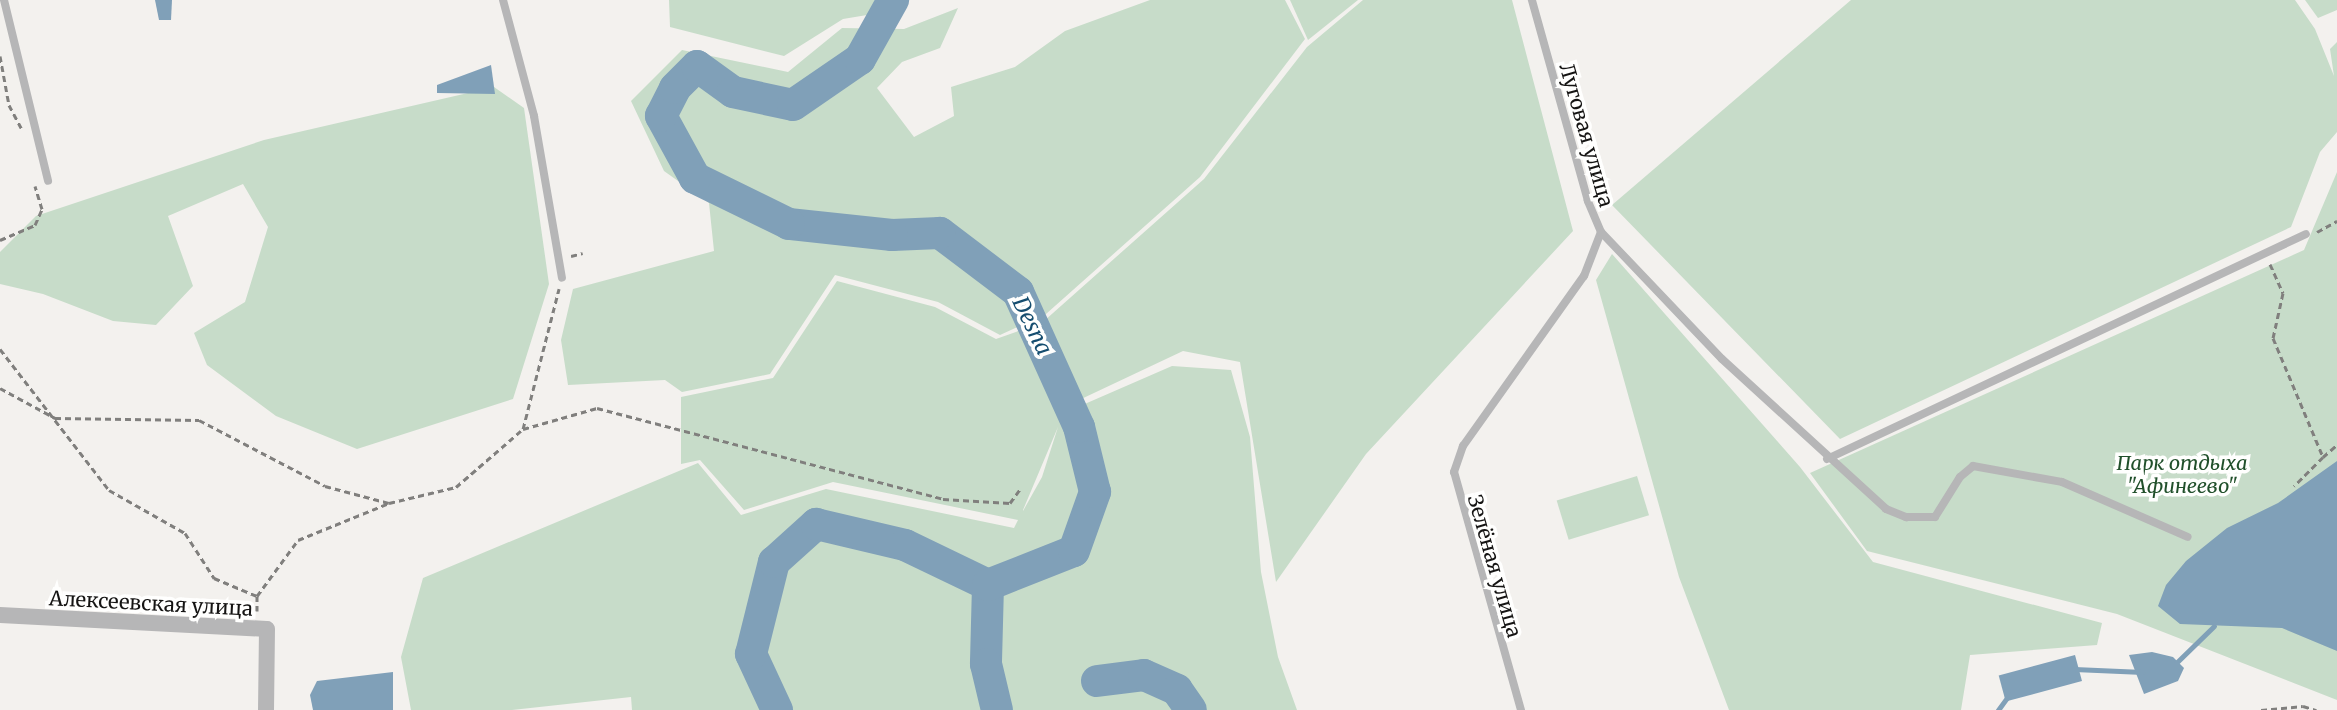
<!DOCTYPE html>
<html>
<head>
<meta charset="utf-8">
<style>
	body { margin:0 }
	#map { position:relative; width:2337px; height:710px; overflow:hidden; background:#f3f1ee; font-family:Merriweather,serif }
	div>[style] { position:absolute }
	.green>* { inset:0; background:#c7dcc9; transform-origin:0 0 }
	.water>* { inset:0; background:#80a0b8; transform-origin:0 0 }
	.stream>* { height:5px; margin:-2.5px; padding:0 2.5px; transform-origin:2.5px; border-radius:2.5px; background:#80a0b8 }
	.river>* { height:32px; margin:-16px; padding:0 16px; transform-origin:16px; border-radius:16px; background:#80a0b8 }
	.path>* { height:3px; margin-top:-1.5px; transform-origin:0; background:repeating-linear-gradient(90deg,#807f7d 0 6px,transparent 0 10px) }
	.service>* { height:8px; margin:-4px; padding:0 4px; transform-origin:4px; border-radius:4px; background:#b6b6b7 }
	.minor>* { height:16px; margin:-8px; padding:0 8px; transform-origin:8px; border-radius:8px; background:#b6b6b7 }
	span { translate:-50% -50%; white-space:nowrap; text-align:center; line-height:1.15; -webkit-text-stroke:7px #fffffe; paint-order:stroke }
	.street-label { font-size:20px; color:#151413 }
	.park-label { font-size:20px; color:#21502b; font-style:italic }
	.water-label { font-size:22px; color:#154d6f; font-style:italic }
</style>
</head>
<body>
<div id="map">
	<div class="green">
		<div style="clip-path:polygon(669px 0,878px 0,873px 14px,843px 19px,784px 56px,670px 27px)"></div>
		<div style="clip-path:polygon(1150px 0,1285px 0,1305px 39px,1200px 177px,1046px 314px,1000px 335px,938px 302px,835px 275px,770px 374px,682px 392px,665px 380px,568px 385px,561px 340px,573px 289px,714px 251px,709px 203px,664px 171px,631px 101px,682px 50px,788px 72px,842px 28px,904px 29px,958px 8px,940px 48px,902px 62px,877px 88px,914px 137px,954px 116px,951px 87px,1015px 67px,1065px 31px)"></div>
		<div style="clip-path:polygon(1290px 0,1358px 0,1308px 40px)"></div>
		<div style="clip-path:polygon(1363px 0,1512px 0,1573px 231px,1366px 454px,1276px 582px,1240px 362px,1183px 351px,1077px 401px,1044px 321px,1204px 179px,1307px 47px)"></div>
		<div style="clip-path:polygon(1851px 0,2295px 0,2315px 29px,2334px 76px,2330px 49px,2337px 42px,2337px 132px,2320px 152px,2291px 227px,1840px 439px,1612px 205px)"></div>
		<div style="clip-path:polygon(2305px 0,2337px 0,2337px 10px,2318px 18px)"></div>
		<div style="clip-path:polygon(494px 87px,524px 108px,549px 284px,513px 399px,357px 449px,276px 416px,207px 365px,194px 333px,245px 302px,268px 227px,243px 184px,168px 216px,193px 286px,156px 325px,113px 321px,43px 294px,0 284px,0 252px,36px 216px,264px 140px)"></div>
		<div style="clip-path:polygon(2337px 172px,2337px 700px,2117px 614px,1867px 551px,1810px 473px,2304px 250px)"></div>
		<div style="clip-path:polygon(1612px 254px,1800px 467px,1873px 562px,2102px 623px,2097px 645px,1970px 655px,1961px 710px,1729px 710px,1679px 577px,1596px 280px)"></div>
		<div style="clip-path:polygon(evenodd,837px 281px,935px 307px,996px 339px,1024px 329px,1064px 413px,1172px 366px,1231px 370px,1250px 437px,1261px 572px,1278px 657px,1297px 710px,632px 710px,631px 697px,512px 710px,411px 710px,401px 657px,423px 578px,698px 463px,741px 515px,826px 489px,1014px 528px,1018px 520px,833px 482px,744px 510px,700px 460px,681px 464px,681px 397px,773px 378px,837px 281px,1058px 427px,1042px 477px,1023px 511px,1023px 510px,1058px 427px)"></div>
		<div style="left:1637px;top:476px;width:41px;height:84px;rotate:73deg"></div>
	</div>
	<div class="water">
		<div style="clip-path:polygon(155px 0,172px 0,171px 20px,159px 20px)"></div>
		<div style="clip-path:polygon(491px 65px,495px 94px,437px 93px,437px 85px)"></div>
		<div style="clip-path:polygon(2337px 461px,2337px 651px,2282px 628px,2180px 624px,2158px 606px,2166px 585px,2186px 561px,2227px 528px,2278px 503px)"></div>
		<div style="clip-path:polygon(2152px 652px,2173px 657px,2184px 668px,2178px 681px,2144px 694px,2129px 655px)"></div>
		<div style="left:2075px;top:655px;width:27px;height:79px;rotate:75deg"></div>
		<div style="clip-path:polygon(393px 672px,393px 710px,313px 710px,310px 695px,317px 681px)"></div>
	</div>
	<div class="stream">
		<div style="left:2176px;top:663px;width:53px;rotate:-44.2deg"></div>
		<div style="left:2074px;top:669px;width:69px;rotate:2.5deg"></div>
		<div style="left:1998px;top:710px;width:19px;rotate:-54deg"></div>
	</div>
	<div class="river">
		<div style="left:988px;top:585px;width:79px;rotate:91.5deg"></div>
		<div style="left:986px;top:664px;width:47px;rotate:76.6deg"></div>
		<div style="left:1097px;top:681px;width:47px;rotate:-7.3deg"></div>
		<div style="left:1144px;top:675px;width:36px;rotate:24deg"></div>
		<div style="left:1177px;top:690px;width:24px;rotate:55deg"></div>
		<div style="left:777px;top:710px;width:62px;rotate:-114.9deg"></div>
		<div style="left:751px;top:654px;width:95px;rotate:-76deg"></div>
		<div style="left:774px;top:562px;width:57px;rotate:-42.1deg"></div>
		<div style="left:816px;top:524px;width:91px;rotate:13.3deg"></div>
		<div style="left:905px;top:545px;width:92px;rotate:25.7deg"></div>
		<div style="left:988px;top:585px;width:92px;rotate:-21.6deg"></div>
		<div style="left:1074px;top:551px;width:63px;rotate:-70.4deg"></div>
		<div style="left:1095px;top:492px;width:67px;rotate:-103.8deg"></div>
		<div style="left:1079px;top:427px;width:148px;rotate:-114.3deg"></div>
		<div style="left:1018px;top:292px;width:98px;rotate:-142.9deg"></div>
		<div style="left:940px;top:233px;width:48px;rotate:177.6deg"></div>
		<div style="left:892px;top:235px;width:104px;rotate:-173.9deg"></div>
		<div style="left:789px;top:224px;width:105px;rotate:-153.9deg"></div>
		<div style="left:695px;top:178px;width:71px;rotate:-118.7deg"></div>
		<div style="left:661px;top:116px;width:31px;rotate:-63deg"></div>
		<div style="left:675px;top:88px;width:31px;rotate:-45deg"></div>
		<div style="left:697px;top:66px;width:44px;rotate:35.8deg"></div>
		<div style="left:733px;top:92px;width:61px;rotate:12.2deg"></div>
		<div style="left:793px;top:105px;width:81px;rotate:-34.5deg"></div>
		<div style="left:860px;top:59px;width:68px;rotate:-60.8deg"></div>
	</div>
	<div class="path">
		<div style="left:0;top:56px;width:50px;rotate:79.6deg"></div>
		<div style="left:9px;top:105px;width:26px;rotate:62deg"></div>
		<div style="left:2317px;top:232px;width:23px;rotate:-29deg"></div>
		<div style="left:0;top:240px;width:38px;rotate:-23deg"></div>
		<div style="left:35px;top:225px;width:17px;rotate:-66deg"></div>
		<div style="left:42px;top:209px;width:24px;rotate:-107deg"></div>
		<div style="left:571px;top:256px;width:12px;rotate:-14deg"></div>
		<div style="left:2270px;top:264px;width:32px;rotate:66deg"></div>
		<div style="left:2283px;top:293px;width:46px;rotate:102.5deg"></div>
		<div style="left:2273px;top:338px;width:129px;rotate:67.2deg"></div>
		<div style="left:2323px;top:457px;width:41px;rotate:135deg"></div>
		<div style="left:0;top:349px;width:178px;rotate:52.3deg"></div>
		<div style="left:109px;top:490px;width:87px;rotate:29.5deg"></div>
		<div style="left:185px;top:533px;width:54px;rotate:57.2deg"></div>
		<div style="left:214px;top:578px;width:47px;rotate:22.7deg"></div>
		<div style="left:0;top:388px;width:63px;rotate:28.6deg"></div>
		<div style="left:55px;top:418px;width:144px;rotate:0.8deg"></div>
		<div style="left:199px;top:420px;width:142px;rotate:27.6deg"></div>
		<div style="left:325px;top:486px;width:66px;rotate:14.9deg"></div>
		<div style="left:389px;top:503px;width:69px;rotate:-13.4deg"></div>
		<div style="left:456px;top:487px;width:89px;rotate:-40.9deg"></div>
		<div style="left:523px;top:429px;width:145px;rotate:-75.6deg"></div>
		<div style="left:523px;top:429px;width:77px;rotate:-15.8deg"></div>
		<div style="left:597px;top:408px;width:358px;rotate:14.7deg"></div>
		<div style="left:943px;top:499px;width:67px;rotate:3.4deg"></div>
		<div style="left:1010px;top:503px;width:19px;rotate:-54deg"></div>
		<div style="left:2323px;top:457px;width:18px;rotate:-41deg"></div>
		<div style="left:257px;top:611px;width:15px;rotate:-90deg"></div>
		<div style="left:257px;top:596px;width:69px;rotate:-53.8deg"></div>
		<div style="left:298px;top:540px;width:98px;rotate:-22.1deg"></div>
		<div style="left:2261px;top:710px;width:42px;rotate:-5.4deg"></div>
		<div style="left:2303px;top:706px;width:14px;rotate:17deg"></div>
	</div>
	<div class="service">
		<div style="left:4px;top:0;width:186px;rotate:76.3deg"></div>
		<div style="left:503px;top:0;width:120px;rotate:75deg"></div>
		<div style="left:534px;top:116px;width:164px;rotate:80.2deg"></div>
		<div style="left:1601px;top:232px;width:175px;rotate:46.4deg"></div>
		<div style="left:1722px;top:359px;width:222px;rotate:42.4deg"></div>
		<div style="left:1886px;top:509px;width:22px;rotate:22deg"></div>
		<div style="left:1906px;top:517px;width:29px"></div>
		<div style="left:1935px;top:517px;width:47px;rotate:-58deg"></div>
		<div style="left:1960px;top:477px;width:17px;rotate:-40deg"></div>
		<div style="left:1973px;top:466px;width:90px;rotate:10.2deg"></div>
		<div style="left:2062px;top:482px;width:137px;rotate:23.6deg"></div>
		<div style="left:1827px;top:459px;width:529px;rotate:-25.16deg"></div>
		<div style="left:1521px;top:710px;width:247px;rotate:-105.7deg"></div>
		<div style="left:1454px;top:472px;width:28px;rotate:-71deg"></div>
		<div style="left:1463px;top:446px;width:209px;rotate:-54.6deg"></div>
		<div style="left:1584px;top:276px;width:47px;rotate:-68.9deg"></div>
		<div style="left:1601px;top:232px;width:34px;rotate:-113deg"></div>
		<div style="left:1588px;top:201px;width:209px;rotate:-105.6deg"></div>
	</div>
	<div class="minor">
		<div style="left:0;top:615px;width:267px;rotate:3deg"></div>
		<div style="left:267px;top:629px;width:81px;rotate:90.7deg"></div>
	</div>
	<div class="street-label">
		<span style="left:1587px;top:135px;rotate:74deg">Луговая улица</span>
		<span style="left:1495px;top:566px;rotate:74deg">Зелёная улица</span>
		<span style="left:151px;top:603px;rotate:3deg">Алексеевская улица</span>
	</div>
	<div class="park-label">
		<span style="left:2182px;top:474px">Парк отдыха<br>"Афинеево"</span>
	</div>
	<div class="water-label">
		<span style="left:1032px;top:326px;rotate:64deg">Desna</span>
	</div>
</div>
</body>
</html>
